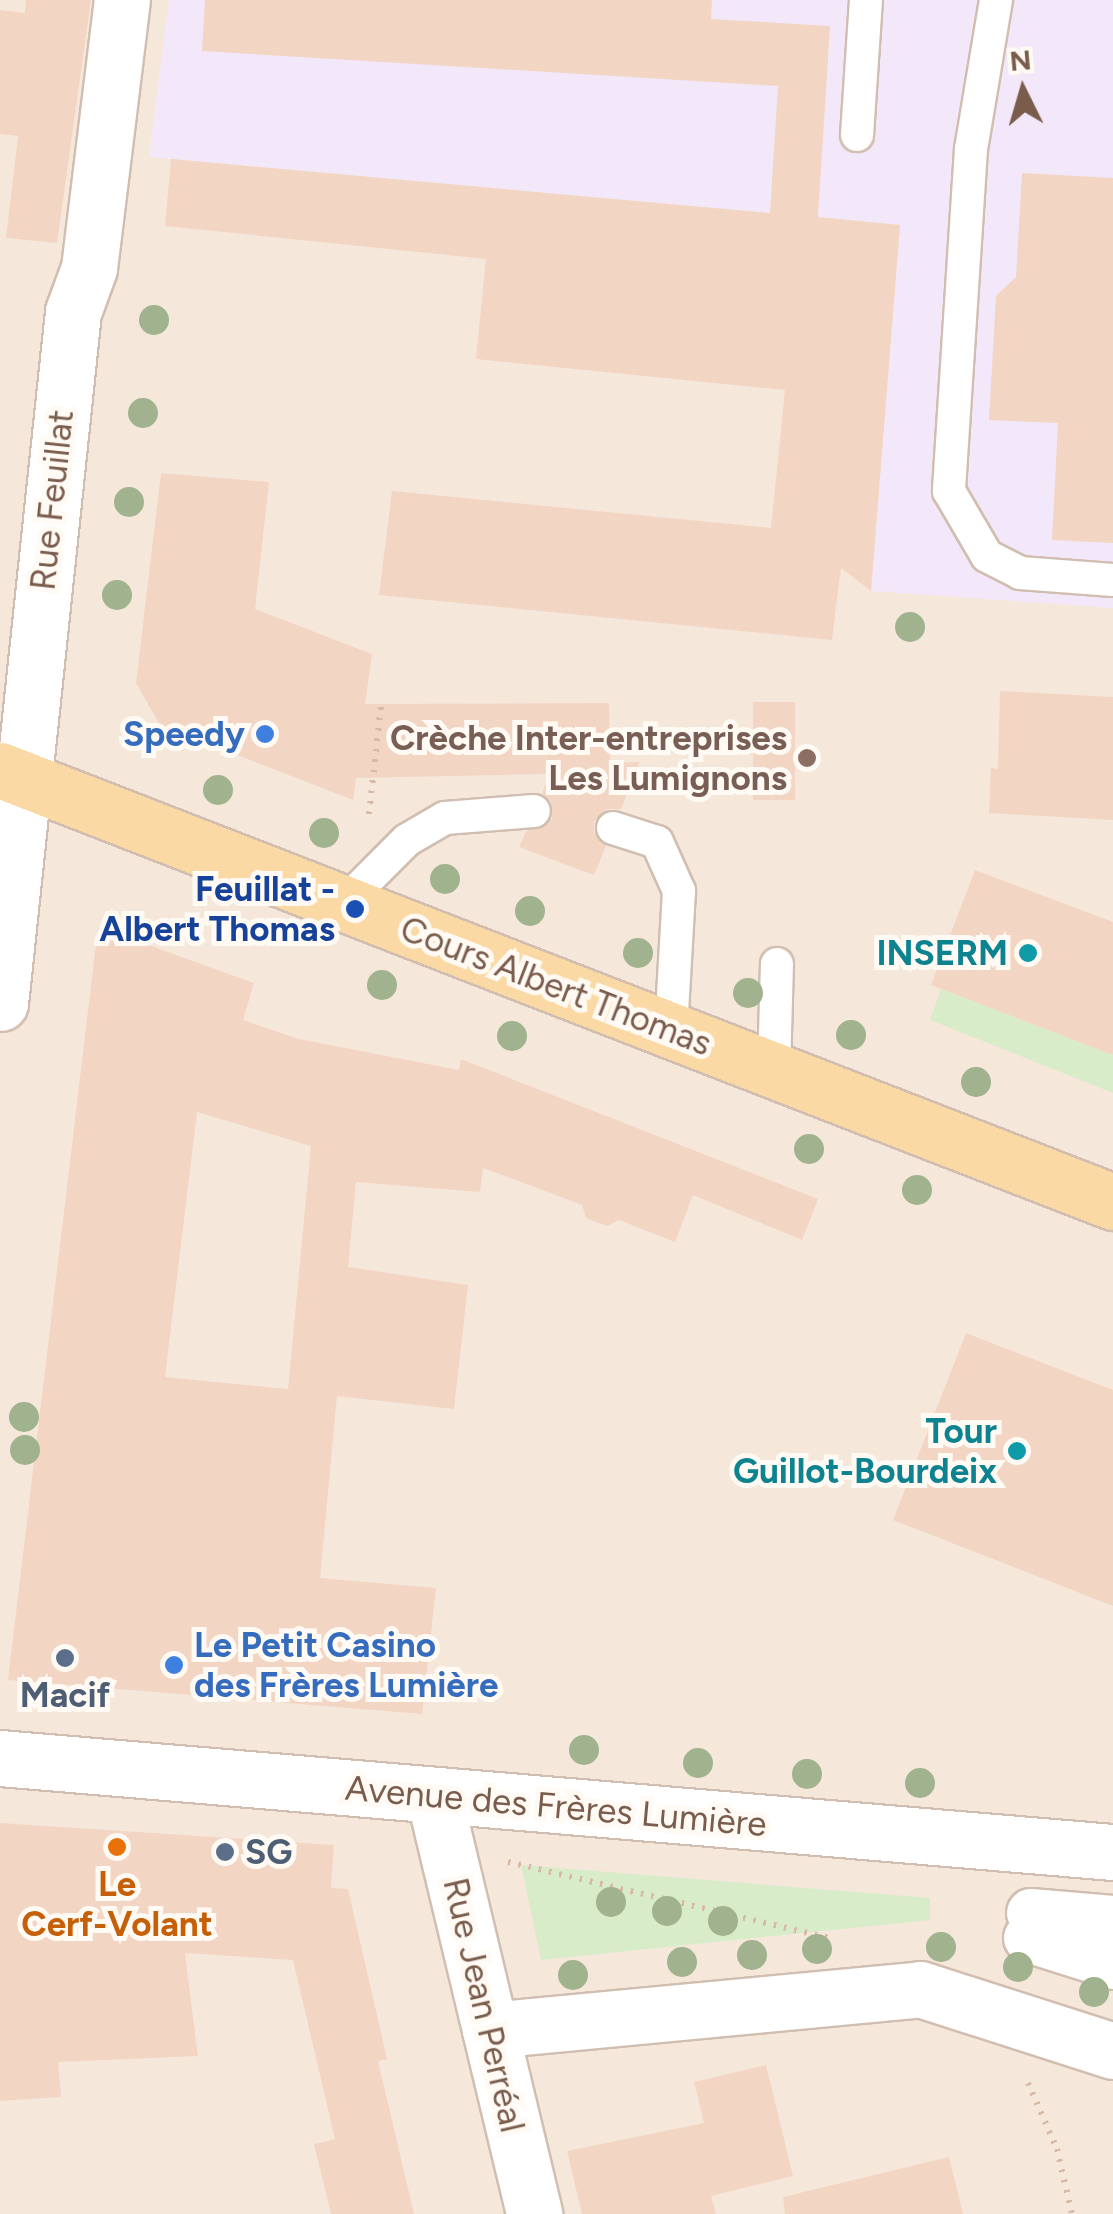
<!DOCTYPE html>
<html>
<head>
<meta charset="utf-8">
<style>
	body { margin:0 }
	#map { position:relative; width:1113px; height:2214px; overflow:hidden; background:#fdf6ec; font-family:Figtree,sans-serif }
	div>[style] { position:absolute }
	.residential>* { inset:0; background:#f5e8da; transform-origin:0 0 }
	.education>* { inset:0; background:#f3e8fa }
	.green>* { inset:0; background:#d8ecc9 }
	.building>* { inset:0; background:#f3d5c3; transform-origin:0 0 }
	.path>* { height:6px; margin-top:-3px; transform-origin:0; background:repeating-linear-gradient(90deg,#d9b8a5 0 2.5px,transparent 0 10.5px) }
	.roads { filter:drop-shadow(2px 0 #d1beb0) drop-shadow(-2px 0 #d1beb0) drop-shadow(0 2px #d1beb0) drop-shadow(0 -2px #d1beb0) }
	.service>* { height:32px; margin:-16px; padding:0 16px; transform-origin:16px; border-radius:16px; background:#fff }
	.pedestrian>* { height:48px; margin:-24px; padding:0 24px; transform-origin:24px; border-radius:24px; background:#fff }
	.minor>* { height:55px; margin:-27.5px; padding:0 27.5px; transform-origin:27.5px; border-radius:27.5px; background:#fff }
	.tertiary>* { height:55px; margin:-27.5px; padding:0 27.5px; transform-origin:27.5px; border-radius:27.5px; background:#fff }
	.secondary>* { height:55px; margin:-27.5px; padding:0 27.5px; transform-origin:27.5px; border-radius:27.5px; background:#fff }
	.primary>* { height:55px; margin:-27.5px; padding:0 27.5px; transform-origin:27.5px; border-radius:27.5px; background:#fbd9a5 }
	.trees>* { width:30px; height:30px; margin:-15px; border-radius:50%; background:#a0b28e }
	.dots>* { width:28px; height:28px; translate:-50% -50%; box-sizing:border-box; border:5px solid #fffaf3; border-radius:50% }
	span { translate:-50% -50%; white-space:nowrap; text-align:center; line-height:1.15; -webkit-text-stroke:10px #fffaf3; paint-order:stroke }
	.street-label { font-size:35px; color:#7a5c4d }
	.shop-label { font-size:35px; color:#366cbe; font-weight:700 }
	.right { translate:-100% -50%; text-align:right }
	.left { translate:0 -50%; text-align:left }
	.education-label { font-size:35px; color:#785e54; font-weight:700 }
	.transit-label { font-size:35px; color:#164399; font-weight:700 }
	.culture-label { font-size:35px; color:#0d838f; font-weight:700 }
	.service-label { font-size:35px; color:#4e5e75; font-weight:700 }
	.food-label { font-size:35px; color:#c56008; font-weight:700 }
	.north { position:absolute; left:973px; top:40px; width:100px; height:100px; -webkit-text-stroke:8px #fffaf3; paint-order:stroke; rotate:355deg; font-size:28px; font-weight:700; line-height:40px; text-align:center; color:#7a5c4d }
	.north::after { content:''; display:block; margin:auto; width:35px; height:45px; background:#7a5c4d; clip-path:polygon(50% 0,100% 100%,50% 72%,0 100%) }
</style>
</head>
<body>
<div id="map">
	<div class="residential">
		<div style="left:0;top:0;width:1113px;height:2214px"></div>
	</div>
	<div class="education">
		<div style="clip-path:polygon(169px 0,1113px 0,1113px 608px,871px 591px,900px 225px,149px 157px)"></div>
	</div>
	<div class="green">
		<div style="clip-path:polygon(941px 989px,1113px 1055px,1113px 1093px,930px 1020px)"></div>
		<div style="clip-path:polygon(521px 1865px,930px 1898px,930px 1920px,541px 1960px)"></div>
	</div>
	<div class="building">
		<div style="clip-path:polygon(26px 0,91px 0,57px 243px,6px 238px,18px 136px,0 134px,0 10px,25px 13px)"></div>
		<div style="clip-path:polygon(205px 0,712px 0,711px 19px,830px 26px,818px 217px,900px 225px,871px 591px,841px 568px,832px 640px,379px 595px,392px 491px,771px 528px,785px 390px,476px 359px,486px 259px,165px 226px,171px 159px,770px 213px,778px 86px,202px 51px)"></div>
		<div style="clip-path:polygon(1022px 173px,1113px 178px,1113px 543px,1052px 540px,1058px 423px,989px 420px,996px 296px,1016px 277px)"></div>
		<div style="clip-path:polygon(161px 473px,269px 482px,255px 609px,372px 654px,365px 704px,609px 703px,610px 763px,640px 762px,621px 809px,608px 809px,594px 821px,594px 833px,606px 846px,594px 875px,519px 847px,526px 832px,552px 819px,551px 801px,542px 793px,549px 774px,356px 778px,353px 800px,160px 725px,136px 683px)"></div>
		<div style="clip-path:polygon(1000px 691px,1113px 697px,1113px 820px,989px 813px,991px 768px,998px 769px)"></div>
		<div style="left:753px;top:702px;width:42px;height:98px"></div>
		<div style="clip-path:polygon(975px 870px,1113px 922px,1113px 1055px,931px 985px)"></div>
		<div style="clip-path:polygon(evenodd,98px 927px,254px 983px,243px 1020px,299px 1039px,459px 1070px,461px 1059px,818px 1199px,802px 1240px,693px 1195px,675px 1242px,619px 1220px,607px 1226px,586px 1218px,582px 1205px,483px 1168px,480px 1192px,356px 1182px,348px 1267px,468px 1285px,454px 1409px,337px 1396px,320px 1578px,436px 1588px,422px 1714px,8px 1680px,98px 927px,197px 1112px,311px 1146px,288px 1389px,165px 1377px,197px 1112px)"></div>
		<div style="clip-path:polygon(966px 1333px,1113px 1390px,1113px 1606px,893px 1520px)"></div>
		<div style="clip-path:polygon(0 1823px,334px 1845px,331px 1888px,348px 1889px,387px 2059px,378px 2061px,414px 2214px,331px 2214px,314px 2144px,335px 2139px,293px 1960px,185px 1953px,198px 2056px,58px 2062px,61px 2097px,0 2101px)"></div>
		<div style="clip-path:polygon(766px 2065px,793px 2176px,711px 2196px,716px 2214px,582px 2214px,567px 2151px,704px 2123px,694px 2082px)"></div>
		<div style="clip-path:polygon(949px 2157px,963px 2214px,785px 2214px,783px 2197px)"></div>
	</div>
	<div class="path">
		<div style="left:369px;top:814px;width:110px;rotate:-83.7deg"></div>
		<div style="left:508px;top:1862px;width:334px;rotate:13.3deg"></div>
		<div style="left:1028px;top:2083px;width:72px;rotate:66.3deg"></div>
		<div style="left:1057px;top:2149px;width:67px;rotate:77deg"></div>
	</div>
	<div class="roads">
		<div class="service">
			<div style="left:996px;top:0;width:151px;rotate:99.5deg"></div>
			<div style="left:971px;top:149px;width:343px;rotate:93.7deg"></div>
			<div style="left:949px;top:491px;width:75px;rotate:59.7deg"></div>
			<div style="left:987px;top:556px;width:37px;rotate:27deg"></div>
			<div style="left:1020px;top:573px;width:93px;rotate:4.3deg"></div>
			<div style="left:857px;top:135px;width:135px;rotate:-86.2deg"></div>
			<div style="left:613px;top:828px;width:46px;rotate:17.7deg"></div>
			<div style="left:657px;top:842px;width:54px;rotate:65.8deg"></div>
			<div style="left:679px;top:891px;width:140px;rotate:93.3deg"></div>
			<div style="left:343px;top:904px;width:91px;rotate:-45deg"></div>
			<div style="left:407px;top:840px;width:44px;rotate:-30.1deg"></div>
			<div style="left:445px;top:818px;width:89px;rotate:-4.5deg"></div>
			<div style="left:774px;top:1070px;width:106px;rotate:-88.4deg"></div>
		</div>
		<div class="pedestrian">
			<div style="left:1031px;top:1913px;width:82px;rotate:4.9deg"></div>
			<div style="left:1028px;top:1938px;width:89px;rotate:17.6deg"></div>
		</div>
		<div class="minor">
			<div style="left:434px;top:1796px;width:430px;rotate:76.5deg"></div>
			<div style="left:490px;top:2030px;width:432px;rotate:-5.4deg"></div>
			<div style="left:920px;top:1989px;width:203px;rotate:17.8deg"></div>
		</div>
		<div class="tertiary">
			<div style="left:0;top:1003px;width:695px;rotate:-83.97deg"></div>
			<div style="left:73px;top:312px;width:47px;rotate:-70deg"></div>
			<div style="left:89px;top:268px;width:270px;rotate:-83deg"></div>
		</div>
		<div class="secondary">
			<div style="left:0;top:1758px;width:1117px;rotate:4.83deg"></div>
		</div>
		<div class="primary">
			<div style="left:0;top:770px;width:1194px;rotate:21.21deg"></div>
		</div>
	</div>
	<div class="trees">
		<div style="left:154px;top:320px"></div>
		<div style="left:143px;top:413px"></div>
		<div style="left:129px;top:502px"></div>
		<div style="left:117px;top:595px"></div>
		<div style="left:910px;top:627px"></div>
		<div style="left:218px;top:790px"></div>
		<div style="left:324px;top:833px"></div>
		<div style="left:445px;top:879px"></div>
		<div style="left:530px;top:911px"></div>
		<div style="left:638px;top:953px"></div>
		<div style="left:382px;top:985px"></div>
		<div style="left:748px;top:993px"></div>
		<div style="left:851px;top:1035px"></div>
		<div style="left:512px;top:1036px"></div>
		<div style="left:976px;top:1082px"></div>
		<div style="left:809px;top:1149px"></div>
		<div style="left:917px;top:1190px"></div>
		<div style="left:24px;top:1417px"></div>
		<div style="left:25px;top:1450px"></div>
		<div style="left:584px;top:1750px"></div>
		<div style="left:698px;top:1763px"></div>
		<div style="left:807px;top:1774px"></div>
		<div style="left:920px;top:1783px"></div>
		<div style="left:611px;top:1902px"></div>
		<div style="left:667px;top:1911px"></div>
		<div style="left:723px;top:1921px"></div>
		<div style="left:941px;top:1947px"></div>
		<div style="left:817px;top:1949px"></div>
		<div style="left:752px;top:1955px"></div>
		<div style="left:682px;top:1962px"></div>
		<div style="left:1018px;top:1967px"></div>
		<div style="left:573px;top:1975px"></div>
		<div style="left:1094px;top:1992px"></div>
	</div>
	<div class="dots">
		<div style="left:265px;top:734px;background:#3f7fe0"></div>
		<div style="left:807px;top:758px;background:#8d6e63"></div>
		<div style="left:355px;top:909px;background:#1a4fb4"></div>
		<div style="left:1028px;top:953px;background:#0f9aa8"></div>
		<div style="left:1017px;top:1451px;background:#0f9aa8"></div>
		<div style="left:65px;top:1658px;background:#5c6f8a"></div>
		<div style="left:174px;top:1665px;background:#3f7fe0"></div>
		<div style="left:117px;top:1847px;background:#e8710a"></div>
		<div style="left:225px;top:1852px;background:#5c6f8a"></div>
	</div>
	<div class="street-label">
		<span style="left:52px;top:500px;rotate:-84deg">Rue Feuillat</span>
		<span style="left:556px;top:986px;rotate:21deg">Cours Albert Thomas</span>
		<span style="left:556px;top:1806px;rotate:5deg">Avenue des Frères Lumière</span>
		<span style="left:484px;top:2005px;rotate:77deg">Rue Jean Perréal</span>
	</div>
	<div class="shop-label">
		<span class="right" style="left:245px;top:734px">Speedy</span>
		<span class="left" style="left:194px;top:1665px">Le Petit Casino<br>des Frères Lumière</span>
	</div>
	<div class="education-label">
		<span class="right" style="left:787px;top:758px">Crèche Inter-entreprises<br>Les Lumignons</span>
	</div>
	<div class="transit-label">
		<span class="right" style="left:335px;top:909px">Feuillat -<br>Albert Thomas</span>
	</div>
	<div class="culture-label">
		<span class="right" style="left:1008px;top:953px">INSERM</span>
		<span class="right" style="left:997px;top:1451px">Tour<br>Guillot-Bourdeix</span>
	</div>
	<div class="service-label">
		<span style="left:65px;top:1695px">Macif</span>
		<span class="left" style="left:245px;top:1852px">SG</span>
	</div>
	<div class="food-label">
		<span style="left:117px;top:1904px">Le<br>Cerf-Volant</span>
	</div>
	<div class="north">N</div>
</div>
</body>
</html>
